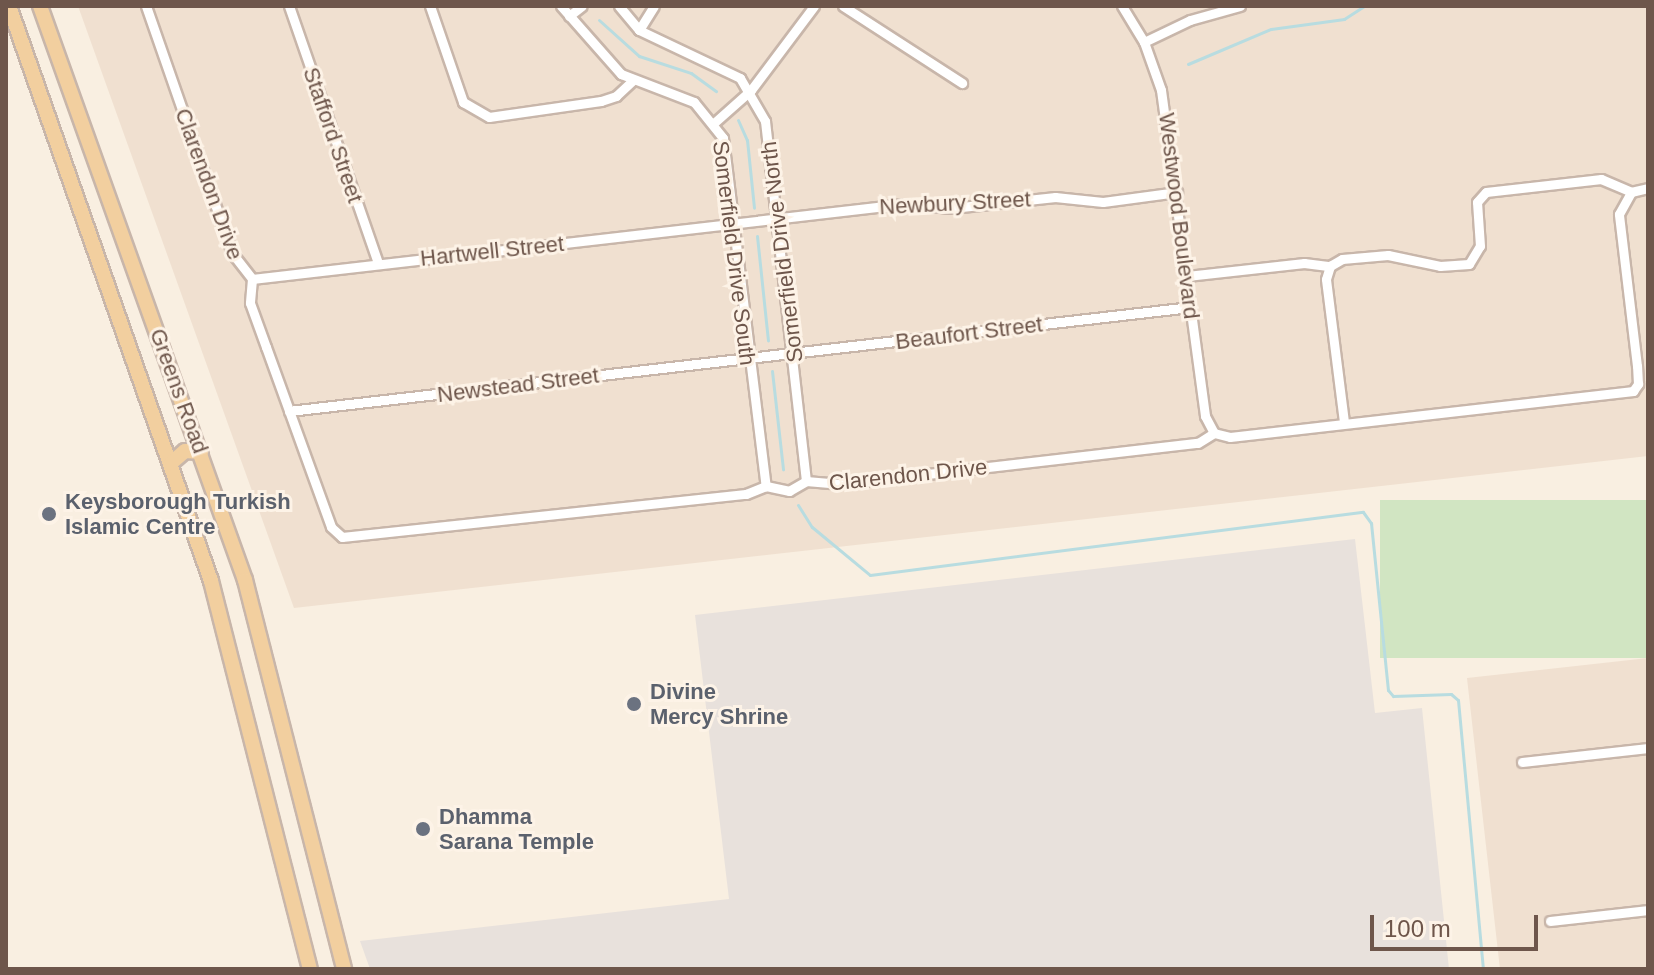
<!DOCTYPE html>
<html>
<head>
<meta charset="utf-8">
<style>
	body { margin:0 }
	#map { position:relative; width:1654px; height:975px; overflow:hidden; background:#f9efe1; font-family:Arial,sans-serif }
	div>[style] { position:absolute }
	.residential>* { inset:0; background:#f0e0d0 }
	.industrial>* { inset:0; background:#e8e1dc }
	.green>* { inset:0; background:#d1e5c2; transform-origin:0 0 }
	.stream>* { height:3px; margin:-1.5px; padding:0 1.5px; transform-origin:1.5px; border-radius:1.5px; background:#b8dce0 }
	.roads { filter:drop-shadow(2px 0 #c8b6aa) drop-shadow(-2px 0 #c8b6aa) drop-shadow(0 2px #c8b6aa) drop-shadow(0 -2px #c8b6aa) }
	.minor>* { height:9px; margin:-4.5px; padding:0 4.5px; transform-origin:4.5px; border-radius:4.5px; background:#fff }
	.primary>* { height:14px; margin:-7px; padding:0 7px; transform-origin:7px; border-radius:7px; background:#f2cf9f }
	.dots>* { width:22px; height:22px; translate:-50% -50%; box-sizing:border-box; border:4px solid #fdf3e7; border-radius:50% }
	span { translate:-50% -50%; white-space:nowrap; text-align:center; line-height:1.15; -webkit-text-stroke:6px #fdf3e7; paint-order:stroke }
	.street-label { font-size:22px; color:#6e564b }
	.worship-label { font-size:22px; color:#5b616d; font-weight:700 }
	.left { translate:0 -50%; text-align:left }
	.frame { position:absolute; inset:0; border:8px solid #6e564b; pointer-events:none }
	.scale { position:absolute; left:1370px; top:915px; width:168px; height:36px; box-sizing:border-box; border:4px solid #6e564b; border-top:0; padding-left:10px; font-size:24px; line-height:28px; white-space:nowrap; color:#6e564b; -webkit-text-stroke:6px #fdf3e7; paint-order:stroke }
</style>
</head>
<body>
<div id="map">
	<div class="residential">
		<div style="clip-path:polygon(78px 6px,1648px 6px,1648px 456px,294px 608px)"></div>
		<div style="clip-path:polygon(1648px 658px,1648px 969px,1500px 969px,1467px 678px)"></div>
	</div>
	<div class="industrial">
		<div style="clip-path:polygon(1355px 539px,1375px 713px,1422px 708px,1449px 969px,370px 969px,360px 941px,729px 899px,695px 615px)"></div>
	</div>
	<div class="green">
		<div style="left:1648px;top:500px;width:158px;height:268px;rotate:90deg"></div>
	</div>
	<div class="stream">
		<div style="left:599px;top:20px;width:54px;rotate:42deg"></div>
		<div style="left:639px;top:56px;width:55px;rotate:18.1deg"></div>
		<div style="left:691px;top:73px;width:31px;rotate:36deg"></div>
		<div style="left:1188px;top:64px;width:90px;rotate:-22.9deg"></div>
		<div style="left:1271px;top:29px;width:74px;rotate:-7.8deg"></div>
		<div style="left:1344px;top:19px;width:24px;rotate:-33deg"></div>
		<div style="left:738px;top:120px;width:22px;rotate:66deg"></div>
		<div style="left:747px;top:140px;width:68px;rotate:84.1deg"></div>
		<div style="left:757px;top:236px;width:105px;rotate:84deg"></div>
		<div style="left:772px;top:371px;width:99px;rotate:83.6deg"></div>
		<div style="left:798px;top:505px;width:26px;rotate:58deg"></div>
		<div style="left:812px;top:527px;width:75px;rotate:39.6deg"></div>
		<div style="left:870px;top:575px;width:497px;rotate:-7.3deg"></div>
		<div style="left:1363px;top:512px;width:14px;rotate:54deg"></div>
		<div style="left:1371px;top:523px;width:168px;rotate:84.2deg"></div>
		<div style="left:1388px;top:690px;width:8px;rotate:50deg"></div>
		<div style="left:1393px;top:696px;width:58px;rotate:-2deg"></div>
		<div style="left:1451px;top:694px;width:9px;rotate:41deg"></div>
		<div style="left:1458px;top:700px;width:270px;rotate:84.7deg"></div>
	</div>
	<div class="roads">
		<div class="minor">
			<div style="left:146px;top:6px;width:262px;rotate:70.8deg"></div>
			<div style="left:232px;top:253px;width:33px;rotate:52deg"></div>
			<div style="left:289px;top:6px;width:272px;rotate:70.9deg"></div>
			<div style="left:430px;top:6px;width:102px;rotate:71deg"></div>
			<div style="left:463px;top:102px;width:30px;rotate:30deg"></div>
			<div style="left:489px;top:117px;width:113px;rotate:-8.1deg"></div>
			<div style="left:601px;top:101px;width:16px;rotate:-18deg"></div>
			<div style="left:616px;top:96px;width:22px;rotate:-43deg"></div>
			<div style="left:561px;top:6px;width:91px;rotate:48.6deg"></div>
			<div style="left:621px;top:74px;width:78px;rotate:21deg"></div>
			<div style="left:694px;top:102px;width:46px;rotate:51.1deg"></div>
			<div style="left:723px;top:138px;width:351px;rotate:83deg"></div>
			<div style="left:619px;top:6px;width:31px;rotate:50deg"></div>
			<div style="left:639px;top:30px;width:112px;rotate:25.4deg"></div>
			<div style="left:740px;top:78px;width:50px;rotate:59.8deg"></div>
			<div style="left:765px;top:121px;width:362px;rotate:83.5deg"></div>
			<div style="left:843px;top:6px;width:142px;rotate:32.9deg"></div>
			<div style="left:1122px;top:6px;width:42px;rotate:58.6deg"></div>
			<div style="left:1144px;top:42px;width:51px;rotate:70.5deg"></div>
			<div style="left:1161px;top:90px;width:329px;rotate:82.3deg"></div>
			<div style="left:1205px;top:416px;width:19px;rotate:62deg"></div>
			<div style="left:569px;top:16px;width:16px;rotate:-38deg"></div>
			<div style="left:639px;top:30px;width:28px;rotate:-58deg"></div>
			<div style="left:1144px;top:42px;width:51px;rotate:-25.6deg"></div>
			<div style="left:1190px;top:20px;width:52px;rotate:-15.6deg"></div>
			<div style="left:715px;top:122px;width:48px;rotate:-41.6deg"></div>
			<div style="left:751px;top:90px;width:105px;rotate:-53.1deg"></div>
			<div style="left:1187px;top:276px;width:118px;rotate:-6.3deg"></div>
			<div style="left:1304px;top:263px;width:26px;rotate:7deg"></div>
			<div style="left:252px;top:279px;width:655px;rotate:-6.57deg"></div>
			<div style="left:903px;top:204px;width:49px;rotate:4.7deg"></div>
			<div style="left:952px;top:208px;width:104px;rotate:-6.1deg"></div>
			<div style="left:1055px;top:197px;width:48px;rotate:5.9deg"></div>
			<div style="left:1103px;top:202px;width:75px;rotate:-7.7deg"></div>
			<div style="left:252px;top:279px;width:24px;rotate:95deg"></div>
			<div style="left:250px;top:303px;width:47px;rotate:70deg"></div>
			<div style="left:266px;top:347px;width:191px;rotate:70.1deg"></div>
			<div style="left:331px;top:527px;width:15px;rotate:42deg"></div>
			<div style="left:342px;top:537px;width:406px;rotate:-6.1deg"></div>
			<div style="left:746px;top:494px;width:22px;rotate:-22deg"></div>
			<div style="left:289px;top:411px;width:907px;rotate:-6.58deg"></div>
			<div style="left:1344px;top:422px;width:144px;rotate:-97.2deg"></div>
			<div style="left:1326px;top:279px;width:14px;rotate:-73deg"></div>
			<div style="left:1330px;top:266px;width:14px;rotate:-30deg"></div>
			<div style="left:1342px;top:259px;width:46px;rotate:-5deg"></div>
			<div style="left:1388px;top:255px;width:53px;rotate:11.9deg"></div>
			<div style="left:1440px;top:266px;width:29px;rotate:-4deg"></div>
			<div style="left:1469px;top:264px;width:21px;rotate:-59deg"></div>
			<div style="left:1480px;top:246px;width:44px;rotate:-93.9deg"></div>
			<div style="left:1477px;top:202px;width:13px;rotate:-48deg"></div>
			<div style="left:1486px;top:192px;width:116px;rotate:-6.4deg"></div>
			<div style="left:1601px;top:179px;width:33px;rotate:23deg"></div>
			<div style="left:1214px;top:433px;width:16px;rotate:14deg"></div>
			<div style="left:1230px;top:437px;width:406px;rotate:-6.5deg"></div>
			<div style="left:1633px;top:391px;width:9px;rotate:-54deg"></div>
			<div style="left:1638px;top:384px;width:18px;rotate:-93deg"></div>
			<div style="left:1637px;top:366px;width:153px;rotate:-96.8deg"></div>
			<div style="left:1619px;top:214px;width:25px;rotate:-61deg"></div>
			<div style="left:1631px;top:192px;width:17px;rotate:-13deg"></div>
			<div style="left:806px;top:481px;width:35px;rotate:5deg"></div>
			<div style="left:841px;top:484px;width:359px;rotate:-6.6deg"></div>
			<div style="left:1198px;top:443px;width:19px;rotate:-32deg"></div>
			<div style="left:766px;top:486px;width:24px;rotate:12deg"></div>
			<div style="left:789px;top:491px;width:20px;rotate:-30deg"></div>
			<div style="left:1522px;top:762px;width:127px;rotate:-6.3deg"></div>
			<div style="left:1550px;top:921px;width:99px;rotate:-6.4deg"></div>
		</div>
		<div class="primary">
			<div style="left:9px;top:6px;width:609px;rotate:70.64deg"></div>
			<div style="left:211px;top:581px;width:400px;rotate:75.7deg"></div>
			<div style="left:40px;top:6px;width:610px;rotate:70.35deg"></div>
			<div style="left:245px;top:580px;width:401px;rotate:75.7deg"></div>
			<div style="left:170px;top:464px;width:20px;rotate:-41deg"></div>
			<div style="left:185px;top:451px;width:16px;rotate:4deg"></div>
		</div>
	</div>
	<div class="dots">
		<div style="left:49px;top:514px;background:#6b7280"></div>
		<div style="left:634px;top:704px;background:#6b7280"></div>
		<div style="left:423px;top:829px;background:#6b7280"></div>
	</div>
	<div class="street-label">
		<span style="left:333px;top:135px;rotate:71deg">Stafford Street</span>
		<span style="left:209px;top:184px;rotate:70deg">Clarendon Drive</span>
		<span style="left:955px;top:203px;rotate:-3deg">Newbury Street</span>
		<span style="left:1179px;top:216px;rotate:83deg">Westwood Boulevard</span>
		<span style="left:492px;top:251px;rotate:-6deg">Hartwell Street</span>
		<span style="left:782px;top:252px;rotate:-97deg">Somerfield Drive North</span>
		<span style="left:734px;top:253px;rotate:83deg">Somerfield Drive South</span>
		<span style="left:969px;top:333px;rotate:-7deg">Beaufort Street</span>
		<span style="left:518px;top:385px;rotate:-7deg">Newstead Street</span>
		<span style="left:179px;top:391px;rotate:70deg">Greens Road</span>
		<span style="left:908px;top:475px;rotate:-6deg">Clarendon Drive</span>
	</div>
	<div class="worship-label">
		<span class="left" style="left:65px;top:514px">Keysborough Turkish<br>Islamic Centre</span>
		<span class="left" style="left:650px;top:704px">Divine<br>Mercy Shrine</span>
		<span class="left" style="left:439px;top:829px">Dhamma<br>Sarana Temple</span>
	</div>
	<div class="frame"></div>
	<div class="scale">100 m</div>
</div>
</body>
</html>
